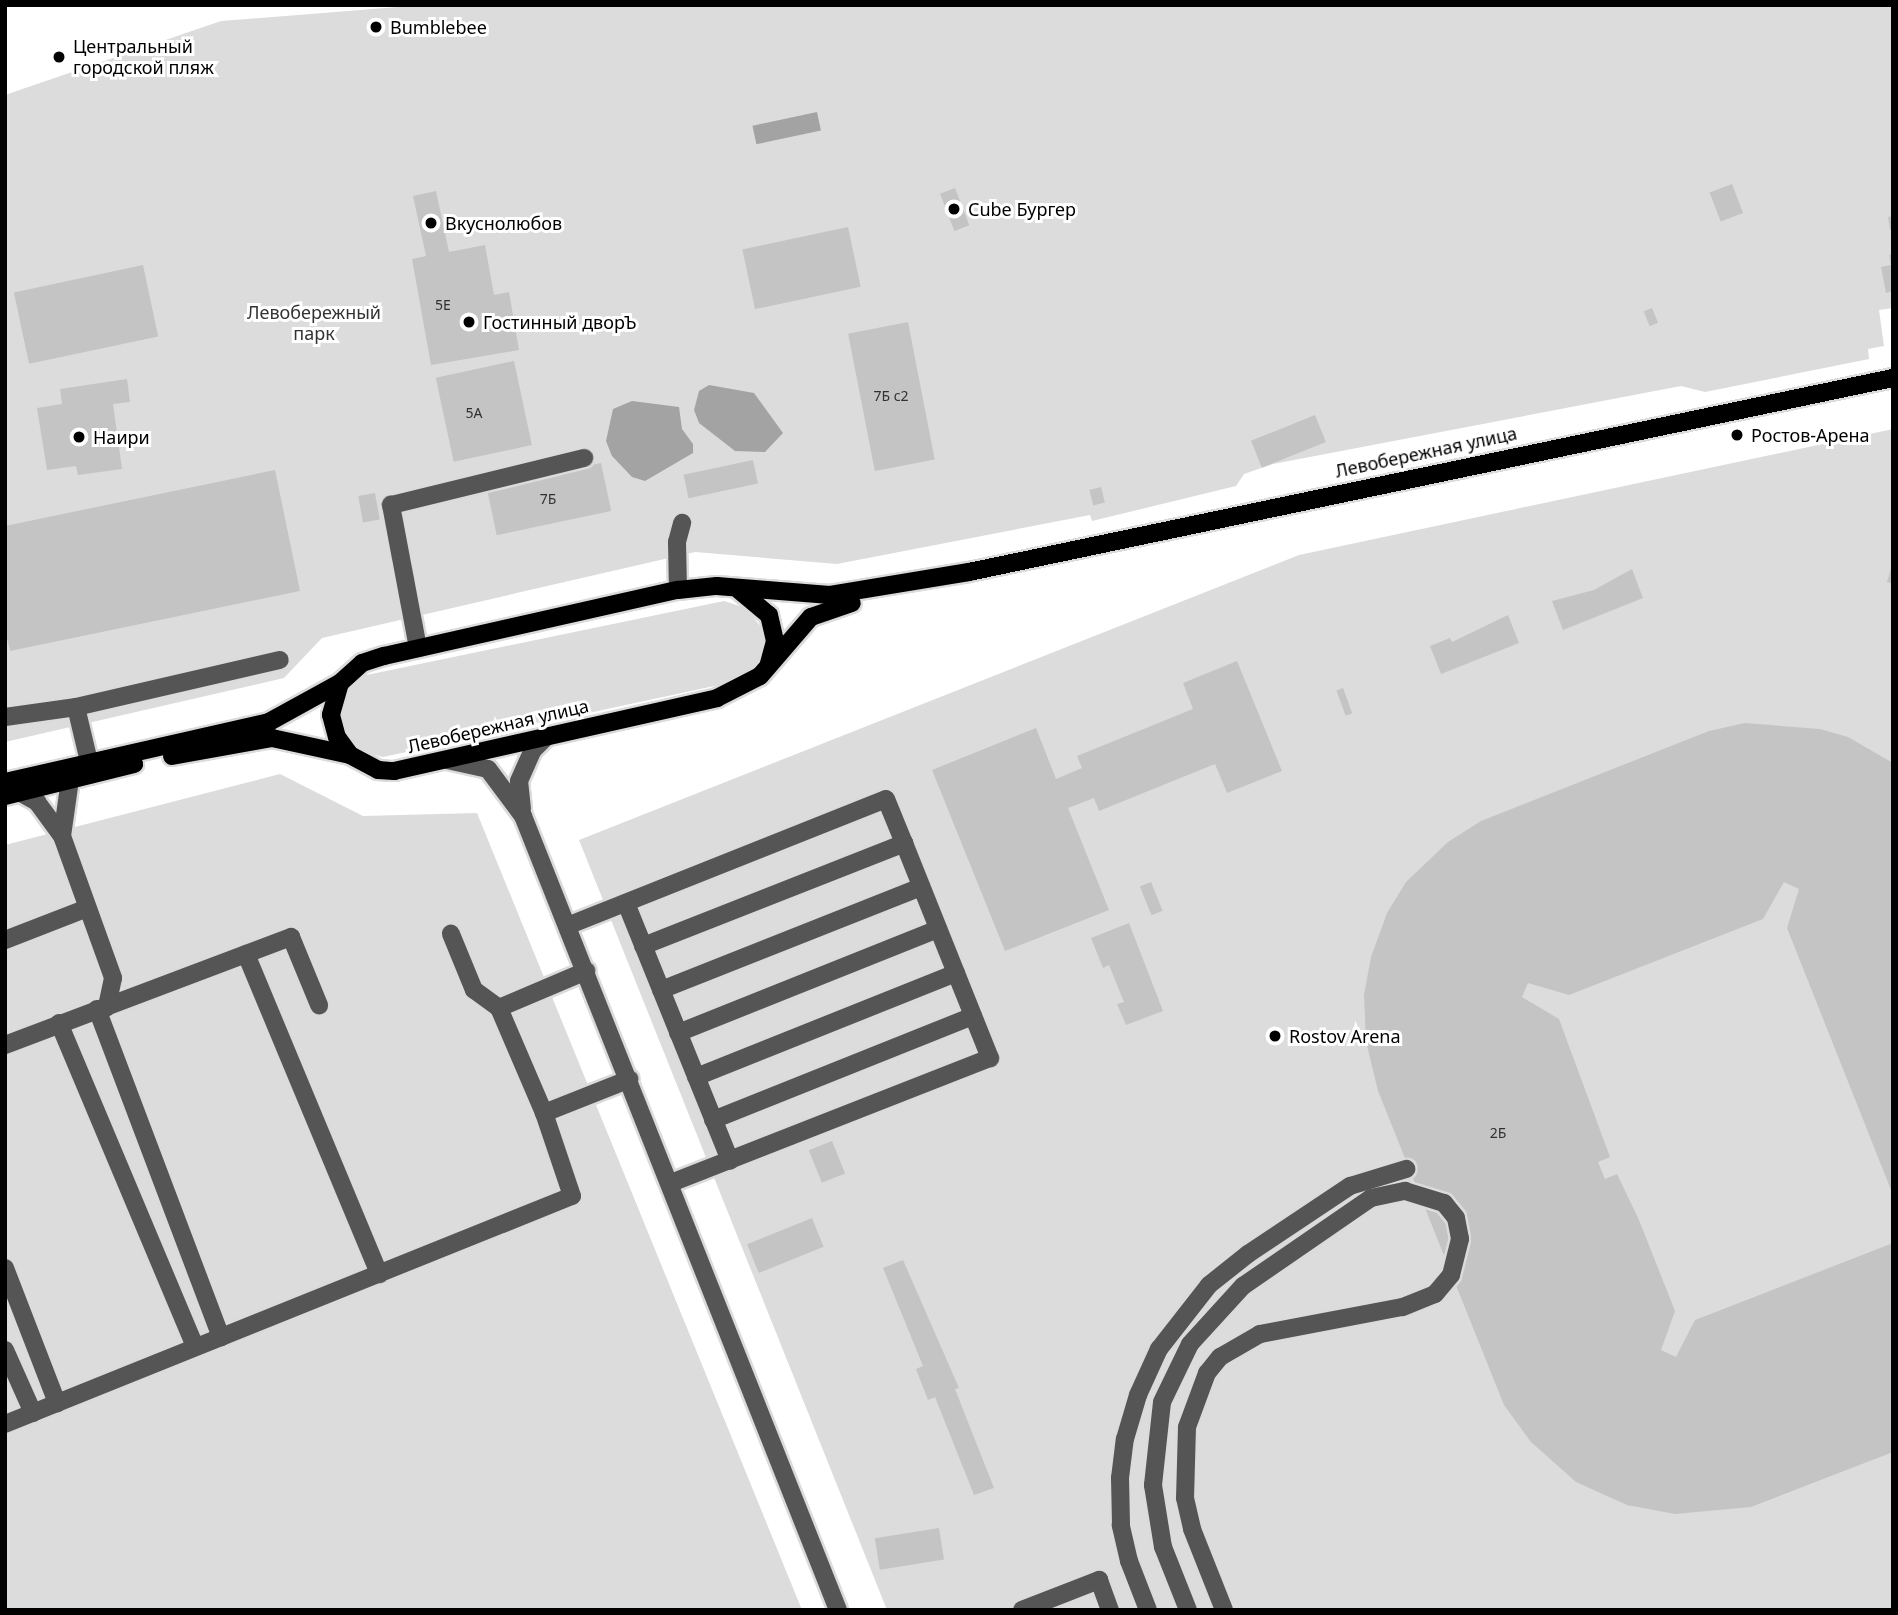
<!DOCTYPE html>
<html>
<head>
<meta charset="utf-8">
<style>
	body { margin:0 }
	#map { position:relative; width:1898px; height:1615px; overflow:hidden; background:#fff; font-family:"Noto Sans",sans-serif }
	div>[style] { position:absolute }
	.green>* { inset:0; background:#dcdcdc }
	.water>* { inset:0; background:#a3a3a3; transform-origin:0 0 }
	.building>* { inset:0; background:#c4c4c4; transform-origin:0 0 }
	.roads { filter:drop-shadow(2px 0 #dbdbdb) drop-shadow(-2px 0 #dbdbdb) drop-shadow(0 2px #dbdbdb) drop-shadow(0 -2px #dbdbdb) }
	.minor>* { height:18px; margin:-9px; padding:0 9px; transform-origin:9px; border-radius:9px; background:#555 }
	.major>* { height:18px; margin:-9px; padding:0 9px; transform-origin:9px; border-radius:9px; background:#000 }
	.dots>* { width:19px; height:19px; translate:-50% -50%; box-sizing:border-box; border:4px solid #fff; border-radius:50% }
	span { translate:-50% -50%; white-space:nowrap; text-align:center; line-height:1.15; -webkit-text-stroke:6px #fff; paint-order:stroke }
	.number-label { font-size:14px; color:#313131 }
	.number-label span { -webkit-text-stroke-width:0 }
	.poi-label { font-size:18px; color:#000 }
	.left { translate:0 -50%; text-align:left }
	.park-label { font-size:18px; color:#333 }
	.street-label { font-size:18px; color:#000 }
	.frame { position:absolute; inset:0; border:7px solid #000; pointer-events:none }
</style>
</head>
<body>
<div id="map">
	<div class="green">
		<div style="clip-path:polygon(423px 5px,1893px 5px,1893px 308px,1879px 310px,1884px 346px,1868px 349px,1869px 359px,1705px 392px,1681px 386px,1273px 464px,1244px 474px,1236px 486px,1092px 521px,1090px 515px,837px 564px,695px 552px,322px 638px,284px 678px,5px 742px,5px 95px,221px 21px)"></div>
		<div style="clip-path:polygon(1893px 429px,1893px 1610px,887px 1610px,579px 840px,1299px 555px)"></div>
		<div style="clip-path:polygon(724px 601px,746px 608px,765px 632px,763px 657px,747px 679px,383px 757px,360px 751px,342px 733px,341px 696px,357px 677px)"></div>
		<div style="clip-path:polygon(280px 774px,363px 816px,477px 813px,802px 1610px,5px 1610px,5px 845px)"></div>
	</div>
	<div class="water">
		<div style="left:817px;top:112px;width:19px;height:66px;rotate:78deg"></div>
		<div style="clip-path:polygon(709px 385px,754px 393px,783px 433px,765px 452px,735px 451px,699px 423px,694px 410px,699px 391px)"></div>
		<div style="clip-path:polygon(632px 401px,679px 407px,682px 429px,693px 444px,693px 453px,645px 481px,632px 477px,612px 456px,606px 441px,613px 409px)"></div>
	</div>
	<div class="building">
		<div style="left:1732px;top:184px;width:31px;height:24px;rotate:69deg"></div>
		<div style="left:955px;top:188px;width:40px;height:16px;rotate:69deg"></div>
		<div style="clip-path:polygon(436px 191px,449px 252px,485px 245px,494px 295px,509px 292px,519px 350px,431px 365px,412px 259px,426px 256px,413px 196px)"></div>
		<div style="clip-path:polygon(1893px 216px,1893px 229px,1890px 230px,1888px 217px)"></div>
		<div style="left:848px;top:227px;width:61px;height:108px;rotate:78deg"></div>
		<div style="clip-path:polygon(1893px 254px,1893px 291px,1886px 293px,1881px 267px,1891px 265px,1889px 255px)"></div>
		<div style="left:143px;top:265px;width:73px;height:132px;rotate:78deg"></div>
		<div style="left:1652px;top:308px;width:16px;height:9px;rotate:68deg"></div>
		<div style="left:908px;top:322px;width:140px;height:61px;rotate:79deg"></div>
		<div style="left:514px;top:361px;width:86px;height:80px;rotate:78deg"></div>
		<div style="clip-path:polygon(127px 379px,130px 402px,113px 404px,122px 469px,78px 475px,76px 466px,47px 470px,37px 408px,62px 404px,60px 389px)"></div>
		<div style="left:1315px;top:415px;width:29px;height:69px;rotate:68deg"></div>
		<div style="left:753px;top:460px;width:24px;height:71px;rotate:78deg"></div>
		<div style="left:601px;top:463px;width:49px;height:117px;rotate:78deg"></div>
		<div style="clip-path:polygon(275px 470px,300px 591px,10px 651px,5px 630px,5px 526px)"></div>
		<div style="left:1101px;top:487px;width:16px;height:12px;rotate:76deg"></div>
		<div style="left:375px;top:493px;width:27px;height:17px;rotate:80deg"></div>
		<div style="clip-path:polygon(1892px 565px,1893px 565px,1893px 584px,1887px 582px)"></div>
		<div style="clip-path:polygon(1632px 569px,1643px 598px,1563px 630px,1552px 601px,1594px 590px)"></div>
		<div style="clip-path:polygon(1508px 615px,1519px 643px,1441px 674px,1430px 646px,1450px 638px,1452px 642px)"></div>
		<div style="clip-path:polygon(1237px 661px,1282px 771px,1227px 793px,1215px 764px,1099px 811px,1094px 798px,1068px 808px,1109px 910px,1005px 951px,932px 770px,1036px 728px,1056px 779px,1082px 768px,1077px 756px,1193px 709px,1183px 683px)"></div>
		<div style="left:1343px;top:688px;width:27px;height:7px;rotate:70deg"></div>
		<div style="clip-path:polygon(1745px 723px,1820px 729px,1848px 737px,1893px 763px,1893px 1195px,1787px 928px,1799px 889px,1784px 882px,1763px 919px,1569px 995px,1528px 983px,1522px 997px,1559px 1019px,1610px 1157px,1598px 1162px,1605px 1179px,1617px 1174px,1639px 1220px,1675px 1311px,1661px 1350px,1676px 1357px,1695px 1320px,1893px 1243px,1893px 1452px,1751px 1507px,1675px 1514px,1627px 1505px,1576px 1482px,1531px 1442px,1504px 1405px,1378px 1091px,1366px 1041px,1364px 995px,1371px 957px,1387px 913px,1406px 882px,1448px 842px,1481px 821px,1709px 731px)"></div>
		<div style="left:1151px;top:882px;width:31px;height:12px;rotate:68deg"></div>
		<div style="clip-path:polygon(1129px 923px,1163px 1011px,1126px 1025px,1117px 1004px,1124px 1002px,1109px 965px,1103px 968px,1091px 938px)"></div>
		<div style="left:832px;top:1141px;width:35px;height:25px;rotate:68deg"></div>
		<div style="left:812px;top:1218px;width:31px;height:70px;rotate:68deg"></div>
		<div style="clip-path:polygon(903px 1260px,959px 1388px,955px 1389px,994px 1488px,974px 1495px,935px 1397px,928px 1400px,916px 1369px,923px 1366px,883px 1268px)"></div>
		<div style="left:939px;top:1528px;width:32px;height:65px;rotate:81deg"></div>
	</div>
	<div class="roads">
		<div class="minor">
			<div style="left:678px;top:590px;width:48px;rotate:-91.2deg"></div>
			<div style="left:677px;top:542px;width:20px;rotate:-75deg"></div>
			<div style="left:418px;top:648px;width:146px;rotate:-100.7deg"></div>
			<div style="left:391px;top:505px;width:199px;rotate:-13.7deg"></div>
			<div style="left:76px;top:707px;width:209px;rotate:-13deg"></div>
			<div style="left:5px;top:717px;width:72px;rotate:-8deg"></div>
			<div style="left:76px;top:707px;width:69px;rotate:76.6deg"></div>
			<div style="left:447px;top:760px;width:42px;rotate:12.4deg"></div>
			<div style="left:488px;top:769px;width:59px;rotate:53.3deg"></div>
			<div style="left:523px;top:816px;width:854px;rotate:68.36deg"></div>
			<div style="left:19px;top:792px;width:21px;rotate:29deg"></div>
			<div style="left:37px;top:802px;width:42px;rotate:53.7deg"></div>
			<div style="left:62px;top:836px;width:151px;rotate:70.2deg"></div>
			<div style="left:113px;top:978px;width:30px;rotate:102deg"></div>
			<div style="left:522px;top:809px;width:28px;rotate:-96deg"></div>
			<div style="left:519px;top:781px;width:34px;rotate:-66deg"></div>
			<div style="left:533px;top:750px;width:18px;rotate:-45deg"></div>
			<div style="left:62px;top:836px;width:57px;rotate:-81.9deg"></div>
			<div style="left:626px;top:903px;width:278px;rotate:68deg"></div>
			<div style="left:567px;top:926px;width:343px;rotate:-21.7deg"></div>
			<div style="left:886px;top:799px;width:48px;rotate:67.8deg"></div>
			<div style="left:904px;top:843px;width:232px;rotate:68.2deg"></div>
			<div style="left:990px;top:1058px;width:343px;rotate:158.6deg"></div>
			<div style="left:5px;top:940px;width:86px;rotate:-21.2deg"></div>
			<div style="left:643px;top:946px;width:281px;rotate:-21.5deg"></div>
			<div style="left:246px;top:954px;width:347px;rotate:67.4deg"></div>
			<div style="left:661px;top:990px;width:280px;rotate:-21.6deg"></div>
			<div style="left:499px;top:1008px;width:95px;rotate:-23deg"></div>
			<div style="left:97px;top:1009px;width:351px;rotate:69.3deg"></div>
			<div style="left:59px;top:1023px;width:351px;rotate:67.2deg"></div>
			<div style="left:678px;top:1033px;width:280px;rotate:-21.8deg"></div>
			<div style="left:5px;top:1045px;width:306px;rotate:-20.7deg"></div>
			<div style="left:291px;top:937px;width:74px;rotate:67.6deg"></div>
			<div style="left:696px;top:1077px;width:280px;rotate:-21.8deg"></div>
			<div style="left:544px;top:1113px;width:92px;rotate:-21.6deg"></div>
			<div style="left:713px;top:1120px;width:280px;rotate:-21.8deg"></div>
			<div style="left:5px;top:1268px;width:145px;rotate:68.9deg"></div>
			<div style="left:5px;top:1350px;width:69px;rotate:66deg"></div>
			<div style="left:5px;top:1424px;width:611px;rotate:-21.91deg"></div>
			<div style="left:572px;top:1196px;width:88px;rotate:-108.6deg"></div>
			<div style="left:544px;top:1113px;width:114px;rotate:-113.2deg"></div>
			<div style="left:499px;top:1008px;width:31px;rotate:-144deg"></div>
			<div style="left:474px;top:990px;width:61px;rotate:-112.3deg"></div>
			<div style="left:1022px;top:1610px;width:83px;rotate:-21.3deg"></div>
			<div style="left:1099px;top:1580px;width:32px;rotate:70deg"></div>
			<div style="left:1148px;top:1610px;width:53px;rotate:-111.2deg"></div>
			<div style="left:1129px;top:1561px;width:37px;rotate:-103deg"></div>
			<div style="left:1121px;top:1525px;width:47px;rotate:-91.2deg"></div>
			<div style="left:1120px;top:1478px;width:39px;rotate:-83deg"></div>
			<div style="left:1125px;top:1439px;width:46px;rotate:-73.5deg"></div>
			<div style="left:1138px;top:1395px;width:51px;rotate:-65.5deg"></div>
			<div style="left:1159px;top:1349px;width:81px;rotate:-52deg"></div>
			<div style="left:1209px;top:1285px;width:50px;rotate:-38.5deg"></div>
			<div style="left:1248px;top:1254px;width:123px;rotate:-33.7deg"></div>
			<div style="left:1350px;top:1186px;width:59px;rotate:-16.9deg"></div>
			<div style="left:1188px;top:1610px;width:68px;rotate:-111.6deg"></div>
			<div style="left:1163px;top:1547px;width:63px;rotate:-99.2deg"></div>
			<div style="left:1153px;top:1485px;width:83px;rotate:-83.8deg"></div>
			<div style="left:1162px;top:1402px;width:64px;rotate:-64.2deg"></div>
			<div style="left:1190px;top:1344px;width:79px;rotate:-47.6deg"></div>
			<div style="left:1243px;top:1286px;width:155px;rotate:-34.5deg"></div>
			<div style="left:1371px;top:1198px;width:35px;rotate:-12deg"></div>
			<div style="left:1405px;top:1191px;width:41px;rotate:17.1deg"></div>
			<div style="left:1444px;top:1203px;width:19px;rotate:51deg"></div>
			<div style="left:1456px;top:1218px;width:21px;rotate:79deg"></div>
			<div style="left:1460px;top:1239px;width:37px;rotate:104deg"></div>
			<div style="left:1451px;top:1275px;width:25px;rotate:130deg"></div>
			<div style="left:1435px;top:1294px;width:35px;rotate:158deg"></div>
			<div style="left:1402px;top:1307px;width:145px;rotate:169.2deg"></div>
			<div style="left:1260px;top:1334px;width:46px;rotate:150.1deg"></div>
			<div style="left:1220px;top:1357px;width:21px;rotate:129deg"></div>
			<div style="left:1207px;top:1373px;width:58px;rotate:110.3deg"></div>
			<div style="left:1187px;top:1427px;width:71px;rotate:91.6deg"></div>
			<div style="left:1185px;top:1498px;width:32px;rotate:77deg"></div>
			<div style="left:1192px;top:1529px;width:87px;rotate:68.4deg"></div>
		</div>
		<div class="major">
			<div style="left:739px;top:590px;width:39px;rotate:40deg"></div>
			<div style="left:769px;top:615px;width:27px;rotate:77deg"></div>
			<div style="left:775px;top:641px;width:24px;rotate:105deg"></div>
			<div style="left:340px;top:683px;width:33px;rotate:106deg"></div>
			<div style="left:331px;top:715px;width:23px;rotate:75deg"></div>
			<div style="left:337px;top:737px;width:22px;rotate:54deg"></div>
			<div style="left:172px;top:756px;width:102px;rotate:-10.2deg"></div>
			<div style="left:272px;top:738px;width:80px;rotate:12.3deg"></div>
			<div style="left:350px;top:755px;width:32px;rotate:28deg"></div>
			<div style="left:378px;top:770px;width:16px;rotate:4deg"></div>
			<div style="left:394px;top:771px;width:331px;rotate:-12.7deg"></div>
			<div style="left:717px;top:698px;width:48px;rotate:-27.1deg"></div>
			<div style="left:760px;top:676px;width:78px;rotate:-49.2deg"></div>
			<div style="left:811px;top:617px;width:43px;rotate:-18.9deg"></div>
			<div style="left:5px;top:782px;width:271px;rotate:-12.8deg"></div>
			<div style="left:269px;top:722px;width:81px;rotate:-28.8deg"></div>
			<div style="left:340px;top:683px;width:30px;rotate:-42deg"></div>
			<div style="left:362px;top:663px;width:23px;rotate:-18deg"></div>
			<div style="left:384px;top:656px;width:301px;rotate:-12.7deg"></div>
			<div style="left:678px;top:590px;width:39px;rotate:-6deg"></div>
			<div style="left:717px;top:586px;width:113px;rotate:4.6deg"></div>
			<div style="left:830px;top:595px;width:141px;rotate:-9.4deg"></div>
			<div style="left:969px;top:572px;width:944px;rotate:-11.86deg"></div>
			<div style="left:5px;top:796px;width:133px;rotate:-13.9deg"></div>
		</div>
	</div>
	<div class="dots">
		<div style="left:376px;top:27px;background:#000"></div>
		<div style="left:59px;top:57px;background:#000"></div>
		<div style="left:954px;top:209px;background:#000"></div>
		<div style="left:431px;top:223px;background:#000"></div>
		<div style="left:469px;top:322px;background:#000"></div>
		<div style="left:1737px;top:435px;background:#000"></div>
		<div style="left:79px;top:437px;background:#000"></div>
		<div style="left:1275px;top:1036px;background:#000"></div>
	</div>
	<div class="number-label">
		<span style="left:443px;top:305px">5Е</span>
		<span style="left:891px;top:396px">7Б с2</span>
		<span style="left:474px;top:413px">5А</span>
		<span style="left:548px;top:499px">7Б</span>
		<span style="left:1498px;top:1133px">2Б</span>
	</div>
	<div class="poi-label">
		<span class="left" style="left:390px;top:27px">Bumblebee</span>
		<span class="left" style="left:73px;top:57px">Центральный<br>городской пляж</span>
		<span class="left" style="left:968px;top:209px">Cube Бургер</span>
		<span class="left" style="left:445px;top:223px">Вкуснолюбов</span>
		<span class="left" style="left:483px;top:322px">Гостинный дворЪ</span>
		<span class="left" style="left:1751px;top:435px">Ростов-Арена</span>
		<span class="left" style="left:93px;top:437px">Наири</span>
		<span class="left" style="left:1289px;top:1036px">Rostov Arena</span>
	</div>
	<div class="park-label">
		<span style="left:314px;top:323px">Левобережный<br>парк</span>
	</div>
	<div class="street-label">
		<span style="left:1426px;top:452px;rotate:-12deg">Левобережная улица</span>
		<span style="left:498px;top:726px;rotate:-13deg">Левобережная улица</span>
	</div>
	<div class="frame"></div>
</div>
</body>
</html>
